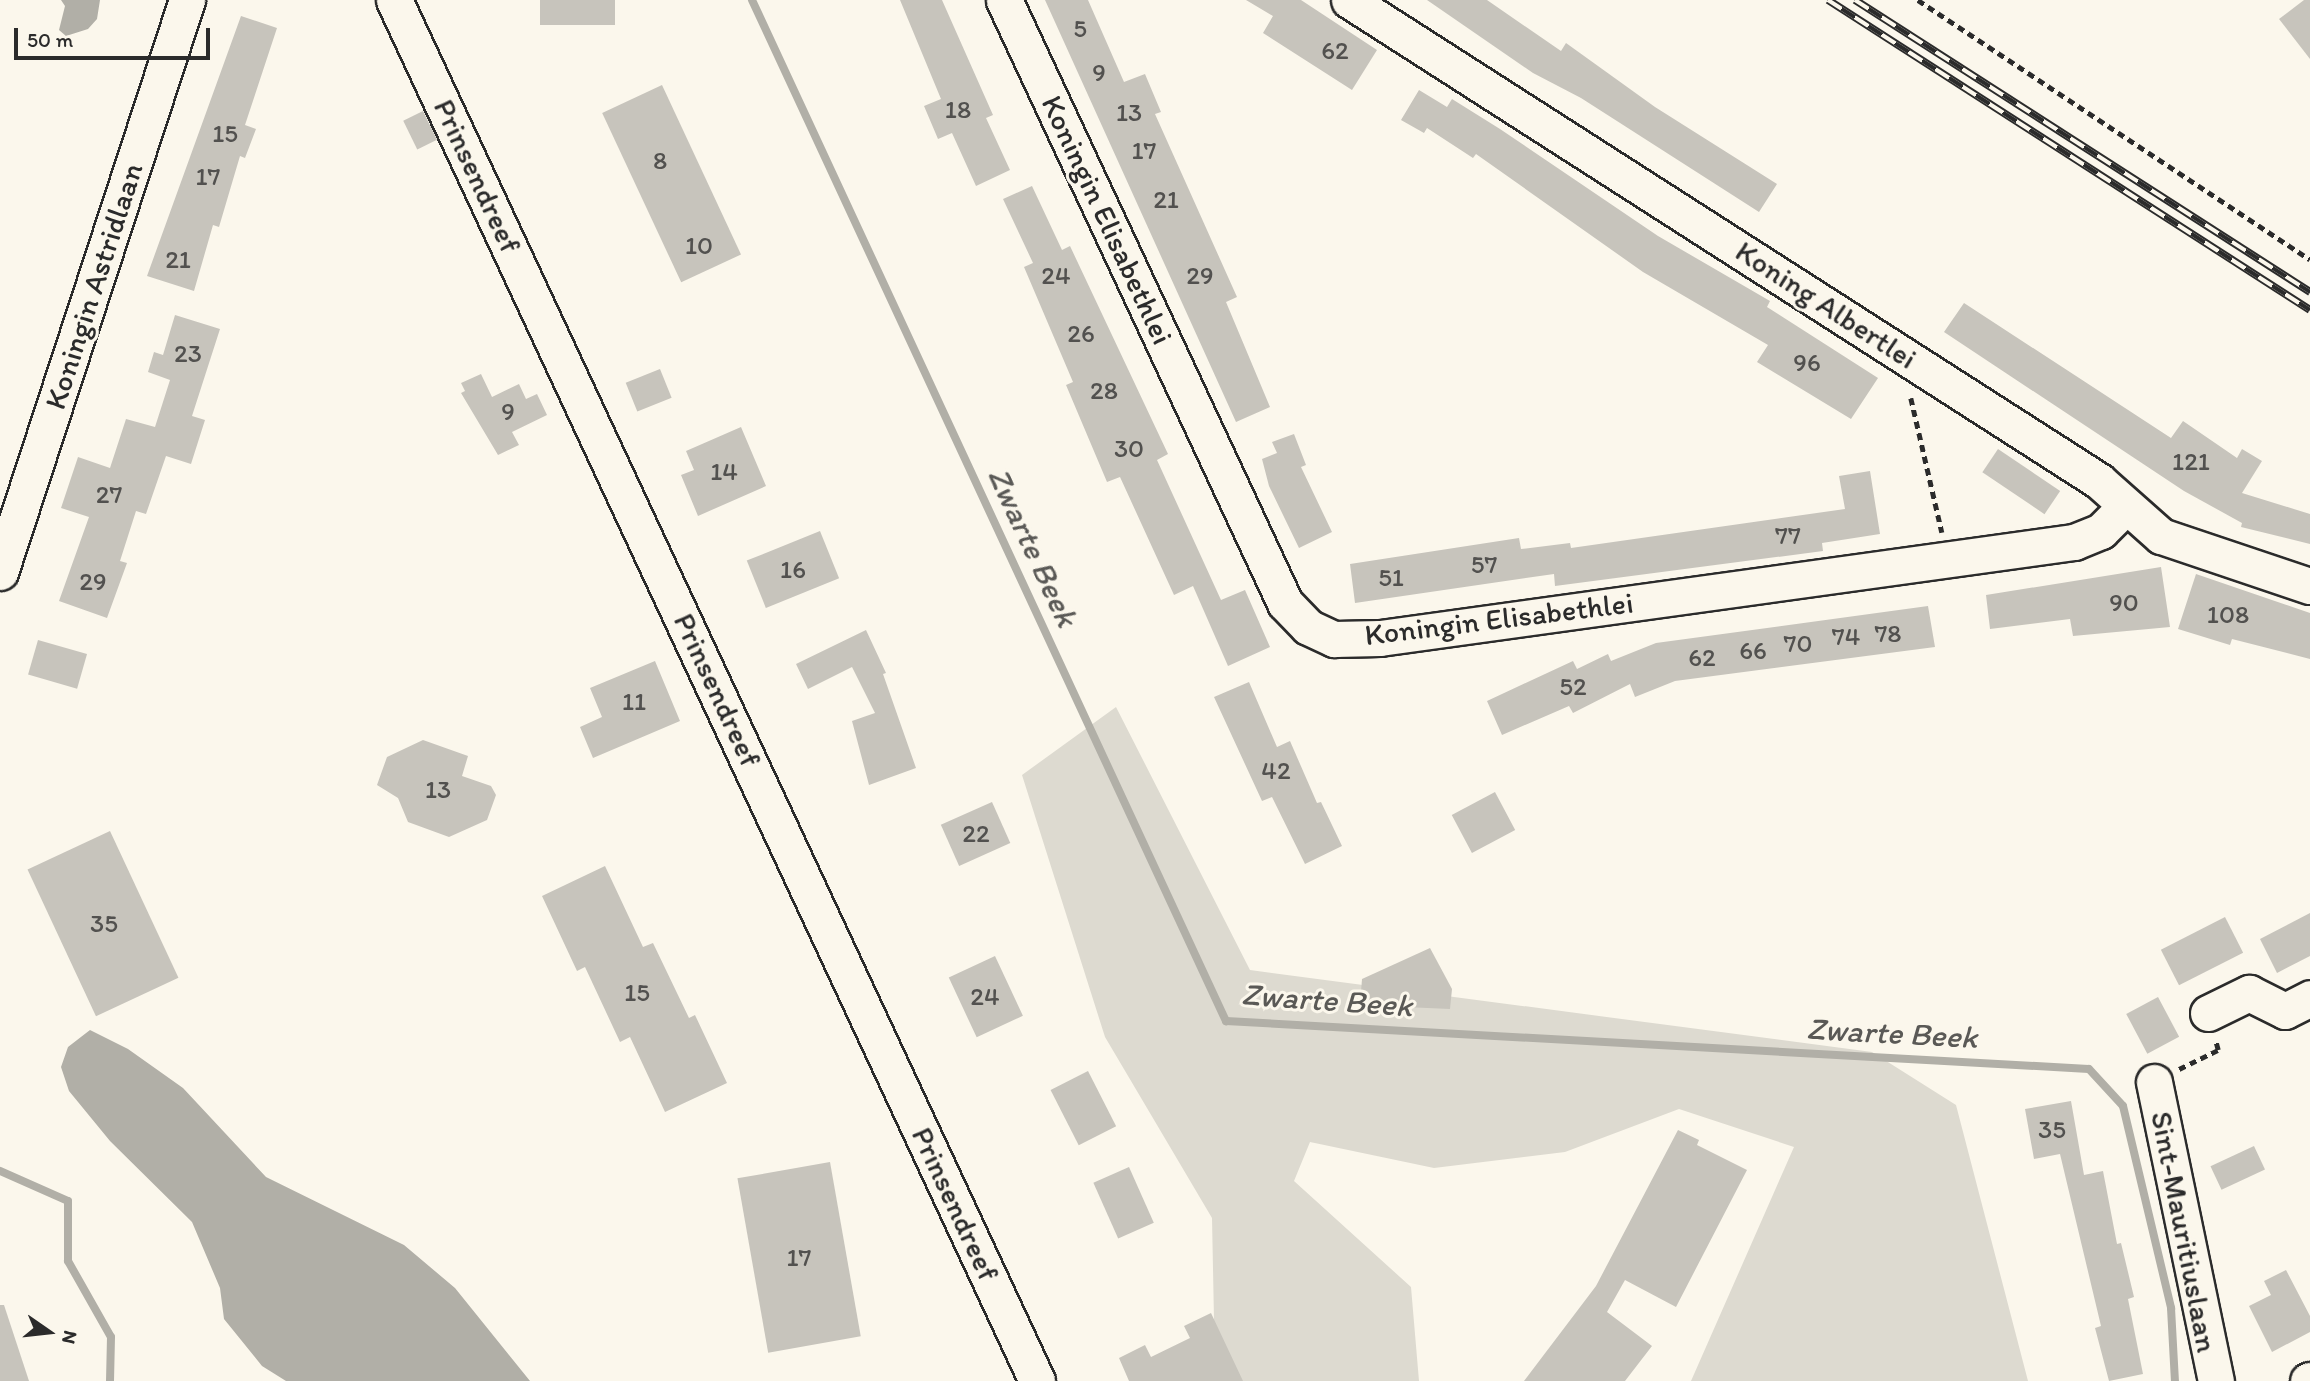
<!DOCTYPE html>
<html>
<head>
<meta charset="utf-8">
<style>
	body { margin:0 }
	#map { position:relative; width:2310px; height:1381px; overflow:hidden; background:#fbf7ec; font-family:Itim,sans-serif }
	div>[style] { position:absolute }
	.green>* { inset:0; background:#dddad0 }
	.water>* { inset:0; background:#b1afa7 }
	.stream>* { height:8px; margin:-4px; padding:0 4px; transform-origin:4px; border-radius:4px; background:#b1afa7 }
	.building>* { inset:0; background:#c7c4bc; transform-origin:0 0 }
	.path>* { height:4.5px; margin-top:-2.25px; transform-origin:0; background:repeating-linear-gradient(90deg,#2b2b2b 0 7px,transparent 0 12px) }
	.roads { filter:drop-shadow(2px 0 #2b2b2b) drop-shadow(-2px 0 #2b2b2b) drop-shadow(0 2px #2b2b2b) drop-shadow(0 -2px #2b2b2b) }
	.minor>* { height:35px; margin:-17.5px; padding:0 17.5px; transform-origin:17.5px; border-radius:17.5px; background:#fbf7ec }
	.rail>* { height:8px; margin-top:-4px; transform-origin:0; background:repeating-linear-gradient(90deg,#fbf7ec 0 16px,#2b2b2b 0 32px); box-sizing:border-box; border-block:2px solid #2b2b2b }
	span { translate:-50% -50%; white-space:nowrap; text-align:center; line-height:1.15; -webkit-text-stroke:6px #fbf7ec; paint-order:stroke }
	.number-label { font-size:26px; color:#52514f }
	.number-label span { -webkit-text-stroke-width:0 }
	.street-label { font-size:30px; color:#2b2b2b }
	.water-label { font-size:32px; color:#5a5956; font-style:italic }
	.north { position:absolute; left:14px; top:1297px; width:70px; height:70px; -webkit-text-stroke:5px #fbf7ec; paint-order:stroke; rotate:104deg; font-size:19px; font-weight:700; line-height:28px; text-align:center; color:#2b2b2b }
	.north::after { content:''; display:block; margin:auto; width:24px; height:32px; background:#2b2b2b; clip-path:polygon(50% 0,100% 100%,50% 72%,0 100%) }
	.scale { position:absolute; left:14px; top:28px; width:196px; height:32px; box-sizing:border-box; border:4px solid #2b2b2b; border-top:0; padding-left:9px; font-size:21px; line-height:24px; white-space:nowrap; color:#2b2b2b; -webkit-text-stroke:5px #fbf7ec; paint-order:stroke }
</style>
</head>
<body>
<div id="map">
	<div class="green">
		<div style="clip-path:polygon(1116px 707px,1250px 970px,1872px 1052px,1956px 1105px,2028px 1381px,1691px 1381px,1794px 1147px,1679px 1109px,1565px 1152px,1434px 1168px,1310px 1142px,1294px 1181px,1411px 1287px,1419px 1381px,1220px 1381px,1215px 1371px,1212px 1218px,1105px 1037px,1022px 775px)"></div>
	</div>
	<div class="water">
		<div style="clip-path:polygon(61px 0,100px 0,97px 19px,88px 29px,66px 36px,59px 30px,65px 6px)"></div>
		<div style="clip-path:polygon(90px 1030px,128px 1049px,183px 1088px,266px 1177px,404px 1245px,455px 1288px,530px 1381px,286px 1381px,262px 1366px,224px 1319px,220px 1288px,192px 1222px,110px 1141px,69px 1091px,61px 1067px,68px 1047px)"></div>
	</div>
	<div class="stream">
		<div style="left:752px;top:0;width:1126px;rotate:65.1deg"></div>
		<div style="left:1226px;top:1021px;width:864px;rotate:3.18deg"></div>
		<div style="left:2089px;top:1069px;width:50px;rotate:47.4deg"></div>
		<div style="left:2123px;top:1106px;width:208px;rotate:76.6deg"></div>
		<div style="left:2171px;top:1308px;width:73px;rotate:86.9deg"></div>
		<div style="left:0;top:1171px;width:74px;rotate:23.8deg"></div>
		<div style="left:68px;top:1201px;width:60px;rotate:90deg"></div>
		<div style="left:68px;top:1261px;width:87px;rotate:60.5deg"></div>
		<div style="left:111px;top:1337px;width:44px;rotate:91.3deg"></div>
	</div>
	<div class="building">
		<div style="left:540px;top:0;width:75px;height:25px"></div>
		<div style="clip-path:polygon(900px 0,942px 0,993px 115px,986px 118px,1010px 170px,976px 186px,952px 133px,938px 139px,924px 106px,941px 99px)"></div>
		<div style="clip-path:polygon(1045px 0,1088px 0,1124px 82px,1145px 74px,1161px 112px,1155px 114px,1237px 297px,1226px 302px,1270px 407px,1236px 422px)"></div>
		<div style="clip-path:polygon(1246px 0,1301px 0,1377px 50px,1352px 90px,1263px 33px,1273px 16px)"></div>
		<div style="clip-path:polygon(1427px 0,1487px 0,1561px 51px,1566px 43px,1655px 107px,1777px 184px,1759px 212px,1581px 98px,1533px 73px)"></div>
		<div style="clip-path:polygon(2304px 0,2310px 0,2310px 59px,2279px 19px)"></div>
		<div style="clip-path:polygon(241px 16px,277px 28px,245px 125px,256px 129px,245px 158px,240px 156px,219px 227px,213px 225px,194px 291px,147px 276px)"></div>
		<div style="left:662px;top:85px;width:187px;height:66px;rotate:65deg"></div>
		<div style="clip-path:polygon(1419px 90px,1447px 107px,1452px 99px,1500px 129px,1658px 236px,1770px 301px,1767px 307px,1878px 378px,1851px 419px,1757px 362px,1768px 345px,1643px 272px,1476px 154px,1473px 158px,1427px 128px,1424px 133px,1401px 120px)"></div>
		<div style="left:423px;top:111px;width:32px;height:22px;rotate:64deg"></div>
		<div style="clip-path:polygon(1032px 186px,1062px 250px,1070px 246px,1168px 454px,1157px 460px,1221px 600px,1245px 590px,1270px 647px,1228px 666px,1193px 586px,1174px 595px,1120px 477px,1107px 482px,1066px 385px,1073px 382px,1024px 267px,1033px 263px,1003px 199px)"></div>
		<div style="clip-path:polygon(1964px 303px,2171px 438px,2183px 421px,2237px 458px,2242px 449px,2262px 461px,2242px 493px,2310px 514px,2310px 544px,2241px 527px,2242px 523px,2184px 491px,1944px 332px)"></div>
		<div style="clip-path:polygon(175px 315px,220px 329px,192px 416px,205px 420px,191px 464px,166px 456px,146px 514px,136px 511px,120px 561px,127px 563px,107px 618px,59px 601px,89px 517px,61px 508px,78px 457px,110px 468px,126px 419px,155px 427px,170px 380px,148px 372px,154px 352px,163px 355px)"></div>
		<div style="left:660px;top:369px;width:31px;height:37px;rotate:68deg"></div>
		<div style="clip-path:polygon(481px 374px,492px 397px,519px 384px,526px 399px,537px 394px,547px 415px,512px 432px,519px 445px,498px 455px,461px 393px,465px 391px,461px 383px)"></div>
		<div style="clip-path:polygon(741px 427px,766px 486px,698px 516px,681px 475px,694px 470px,686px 451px)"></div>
		<div style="clip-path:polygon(1294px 434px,1306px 465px,1301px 467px,1332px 532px,1299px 548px,1269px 486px,1262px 459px,1277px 453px,1272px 442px)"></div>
		<div style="left:1998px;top:449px;width:75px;height:28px;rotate:34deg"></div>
		<div style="clip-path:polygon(1870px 471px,1880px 534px,1822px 543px,1823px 551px,1555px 586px,1554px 574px,1355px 603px,1350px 564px,1519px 538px,1521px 549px,1570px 543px,1571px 548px,1845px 509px,1839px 476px)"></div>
		<div style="left:820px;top:531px;width:51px;height:79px;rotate:68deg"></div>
		<div style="clip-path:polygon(2161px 567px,2170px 627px,2073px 636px,2070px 619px,1990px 629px,1986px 595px)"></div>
		<div style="clip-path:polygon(2196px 574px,2310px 613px,2310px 659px,2232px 639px,2230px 645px,2178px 629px)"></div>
		<div style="clip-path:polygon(1928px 606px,1935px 647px,1675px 681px,1635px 697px,1630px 684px,1573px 713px,1569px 706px,1502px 735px,1487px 701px,1573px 661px,1577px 669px,1608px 654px,1611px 661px,1656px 643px)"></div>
		<div style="clip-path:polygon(866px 630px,886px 673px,883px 674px,916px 768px,869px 785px,852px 721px,875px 713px,852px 667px,808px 689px,796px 664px)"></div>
		<div style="left:38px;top:640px;width:51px;height:36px;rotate:16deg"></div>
		<div style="clip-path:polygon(655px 661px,680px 721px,593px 758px,580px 727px,602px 717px,590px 688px)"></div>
		<div style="clip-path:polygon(1249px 682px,1277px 747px,1290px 741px,1317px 803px,1321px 802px,1342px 846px,1305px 864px,1272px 797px,1262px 801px,1214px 697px)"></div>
		<div style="clip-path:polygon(423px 740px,468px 756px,462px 776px,491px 786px,496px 795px,487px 820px,449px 837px,408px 822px,398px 798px,377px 785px,387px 757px)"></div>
		<div style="left:1495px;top:792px;width:43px;height:49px;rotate:62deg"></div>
		<div style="left:992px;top:802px;width:45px;height:56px;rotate:66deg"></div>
		<div style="left:110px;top:831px;width:162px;height:91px;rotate:65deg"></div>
		<div style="clip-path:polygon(605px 866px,643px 947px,653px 943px,689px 1018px,695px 1015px,727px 1083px,665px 1112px,630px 1037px,620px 1042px,585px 967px,577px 971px,542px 896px)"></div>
		<div style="clip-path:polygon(2310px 913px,2310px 956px,2277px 973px,2260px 939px)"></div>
		<div style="left:2225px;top:917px;width:40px;height:72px;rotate:63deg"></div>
		<div style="clip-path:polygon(1430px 948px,1452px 989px,1450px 1009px,1360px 1005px,1362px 979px)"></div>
		<div style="left:995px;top:956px;width:66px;height:51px;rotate:65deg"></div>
		<div style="left:2158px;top:997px;width:45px;height:36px;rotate:62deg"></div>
		<div style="left:1088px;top:1071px;width:62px;height:42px;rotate:63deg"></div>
		<div style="clip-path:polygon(2071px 1101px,2084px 1175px,2103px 1171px,2117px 1244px,2121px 1243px,2134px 1297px,2128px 1299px,2143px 1374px,2109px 1381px,2095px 1328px,2101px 1326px,2060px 1154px,2034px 1159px,2025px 1109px)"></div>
		<div style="clip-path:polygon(1678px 1130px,1699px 1140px,1697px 1145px,1747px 1170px,1676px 1307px,1625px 1280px,1607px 1312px,1652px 1346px,1625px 1381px,1524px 1381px,1596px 1286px)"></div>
		<div style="left:2254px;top:1146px;width:26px;height:48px;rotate:65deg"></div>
		<div style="left:830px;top:1162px;width:177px;height:94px;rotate:80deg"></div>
		<div style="left:1129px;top:1167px;width:61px;height:39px;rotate:66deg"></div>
		<div style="clip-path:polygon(2286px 1270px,2310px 1316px,2310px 1332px,2272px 1352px,2249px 1306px,2271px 1295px,2264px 1281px)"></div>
		<div style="clip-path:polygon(0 1305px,4px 1305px,29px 1381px,0 1381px)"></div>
		<div style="clip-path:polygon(1211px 1313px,1243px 1381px,1129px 1381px,1119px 1358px,1145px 1345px,1151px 1357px,1190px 1338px,1184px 1326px)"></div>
	</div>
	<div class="path">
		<div style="left:1918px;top:0;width:470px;rotate:33.5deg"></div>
		<div style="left:1911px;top:398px;width:138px;rotate:77deg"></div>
		<div style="left:2179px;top:1069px;width:43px;rotate:-26deg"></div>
		<div style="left:2218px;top:1050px;width:11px;rotate:-105deg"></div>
	</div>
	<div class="roads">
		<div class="minor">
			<div style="left:394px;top:0;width:1523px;rotate:65.03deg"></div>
			<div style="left:1004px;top:0;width:665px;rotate:65.01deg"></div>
			<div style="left:1285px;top:603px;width:33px;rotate:46deg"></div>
			<div style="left:1308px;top:627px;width:29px;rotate:25deg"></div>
			<div style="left:1334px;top:639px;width:46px;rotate:-1.2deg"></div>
			<div style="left:1380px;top:638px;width:701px;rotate:-7.88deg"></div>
			<div style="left:2074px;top:542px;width:29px;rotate:-22deg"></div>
			<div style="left:2101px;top:531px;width:33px;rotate:-45deg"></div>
			<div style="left:1349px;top:0;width:891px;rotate:32.67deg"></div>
			<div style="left:2099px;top:481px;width:83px;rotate:41.6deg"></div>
			<div style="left:2161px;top:536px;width:157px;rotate:18.6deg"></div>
			<div style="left:0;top:572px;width:602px;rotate:-71.9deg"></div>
			<div style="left:2208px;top:1013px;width:46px;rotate:-26deg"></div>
			<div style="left:2249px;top:993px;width:40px;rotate:26.6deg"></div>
			<div style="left:2285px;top:1011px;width:28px;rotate:-27deg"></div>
			<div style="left:2154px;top:1082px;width:305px;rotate:78.3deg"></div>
			<div style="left:2308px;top:1381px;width:2px;rotate:-27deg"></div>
		</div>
	</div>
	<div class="rail">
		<div style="left:1828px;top:0;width:573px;rotate:32.75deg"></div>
		<div style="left:1855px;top:0;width:541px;rotate:32.69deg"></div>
	</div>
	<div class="number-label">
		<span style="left:1080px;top:29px">5</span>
		<span style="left:1335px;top:51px">62</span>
		<span style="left:1099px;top:73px">9</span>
		<span style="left:958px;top:110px">18</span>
		<span style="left:1129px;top:113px">13</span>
		<span style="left:225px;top:134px">15</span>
		<span style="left:1144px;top:151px">17</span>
		<span style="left:660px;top:161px">8</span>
		<span style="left:208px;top:177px">17</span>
		<span style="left:1166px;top:200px">21</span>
		<span style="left:699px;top:246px">10</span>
		<span style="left:178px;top:260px">21</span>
		<span style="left:1056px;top:276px">24</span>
		<span style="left:1200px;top:276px">29</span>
		<span style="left:1081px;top:334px">26</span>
		<span style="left:188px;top:354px">23</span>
		<span style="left:1807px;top:363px">96</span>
		<span style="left:1104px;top:391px">28</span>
		<span style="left:508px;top:412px">9</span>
		<span style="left:1129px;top:449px">30</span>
		<span style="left:2191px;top:462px">121</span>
		<span style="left:724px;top:472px">14</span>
		<span style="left:109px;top:495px">27</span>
		<span style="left:1788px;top:536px">77</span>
		<span style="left:1484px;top:565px">57</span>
		<span style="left:793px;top:570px">16</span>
		<span style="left:1391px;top:578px">51</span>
		<span style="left:93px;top:582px">29</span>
		<span style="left:2124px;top:603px">90</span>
		<span style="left:2228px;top:615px">108</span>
		<span style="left:1888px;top:634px">78</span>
		<span style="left:1846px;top:637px">74</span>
		<span style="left:1798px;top:644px">70</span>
		<span style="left:1753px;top:651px">66</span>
		<span style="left:1702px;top:658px">62</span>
		<span style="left:1573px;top:687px">52</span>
		<span style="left:634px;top:702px">11</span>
		<span style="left:1276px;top:771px">42</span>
		<span style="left:438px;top:790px">13</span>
		<span style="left:976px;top:834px">22</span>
		<span style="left:104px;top:924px">35</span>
		<span style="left:637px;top:993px">15</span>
		<span style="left:985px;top:997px">24</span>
		<span style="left:2052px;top:1130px">35</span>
		<span style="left:799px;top:1258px">17</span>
	</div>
	<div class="street-label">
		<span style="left:477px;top:176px;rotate:65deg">Prinsendreef</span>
		<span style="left:1107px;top:220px;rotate:65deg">Koningin Elisabethlei</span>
		<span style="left:94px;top:286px;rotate:-72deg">Koningin Astridlaan</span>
		<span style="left:1826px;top:305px;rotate:33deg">Koning Albertlei</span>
		<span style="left:1499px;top:619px;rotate:-7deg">Koningin Elisabethlei</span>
		<span style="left:717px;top:690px;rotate:65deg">Prinsendreef</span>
		<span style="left:955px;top:1204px;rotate:65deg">Prinsendreef</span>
		<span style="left:2184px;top:1232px;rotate:79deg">Sint-Mauritiuslaan</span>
	</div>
	<div class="water-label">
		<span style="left:1033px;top:547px;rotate:65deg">Zwarte Beek</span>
		<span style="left:1327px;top:1000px;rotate:4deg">Zwarte Beek</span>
		<span style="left:1892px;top:1033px;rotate:3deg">Zwarte Beek</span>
	</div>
	<div class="north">N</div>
	<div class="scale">50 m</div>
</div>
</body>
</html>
